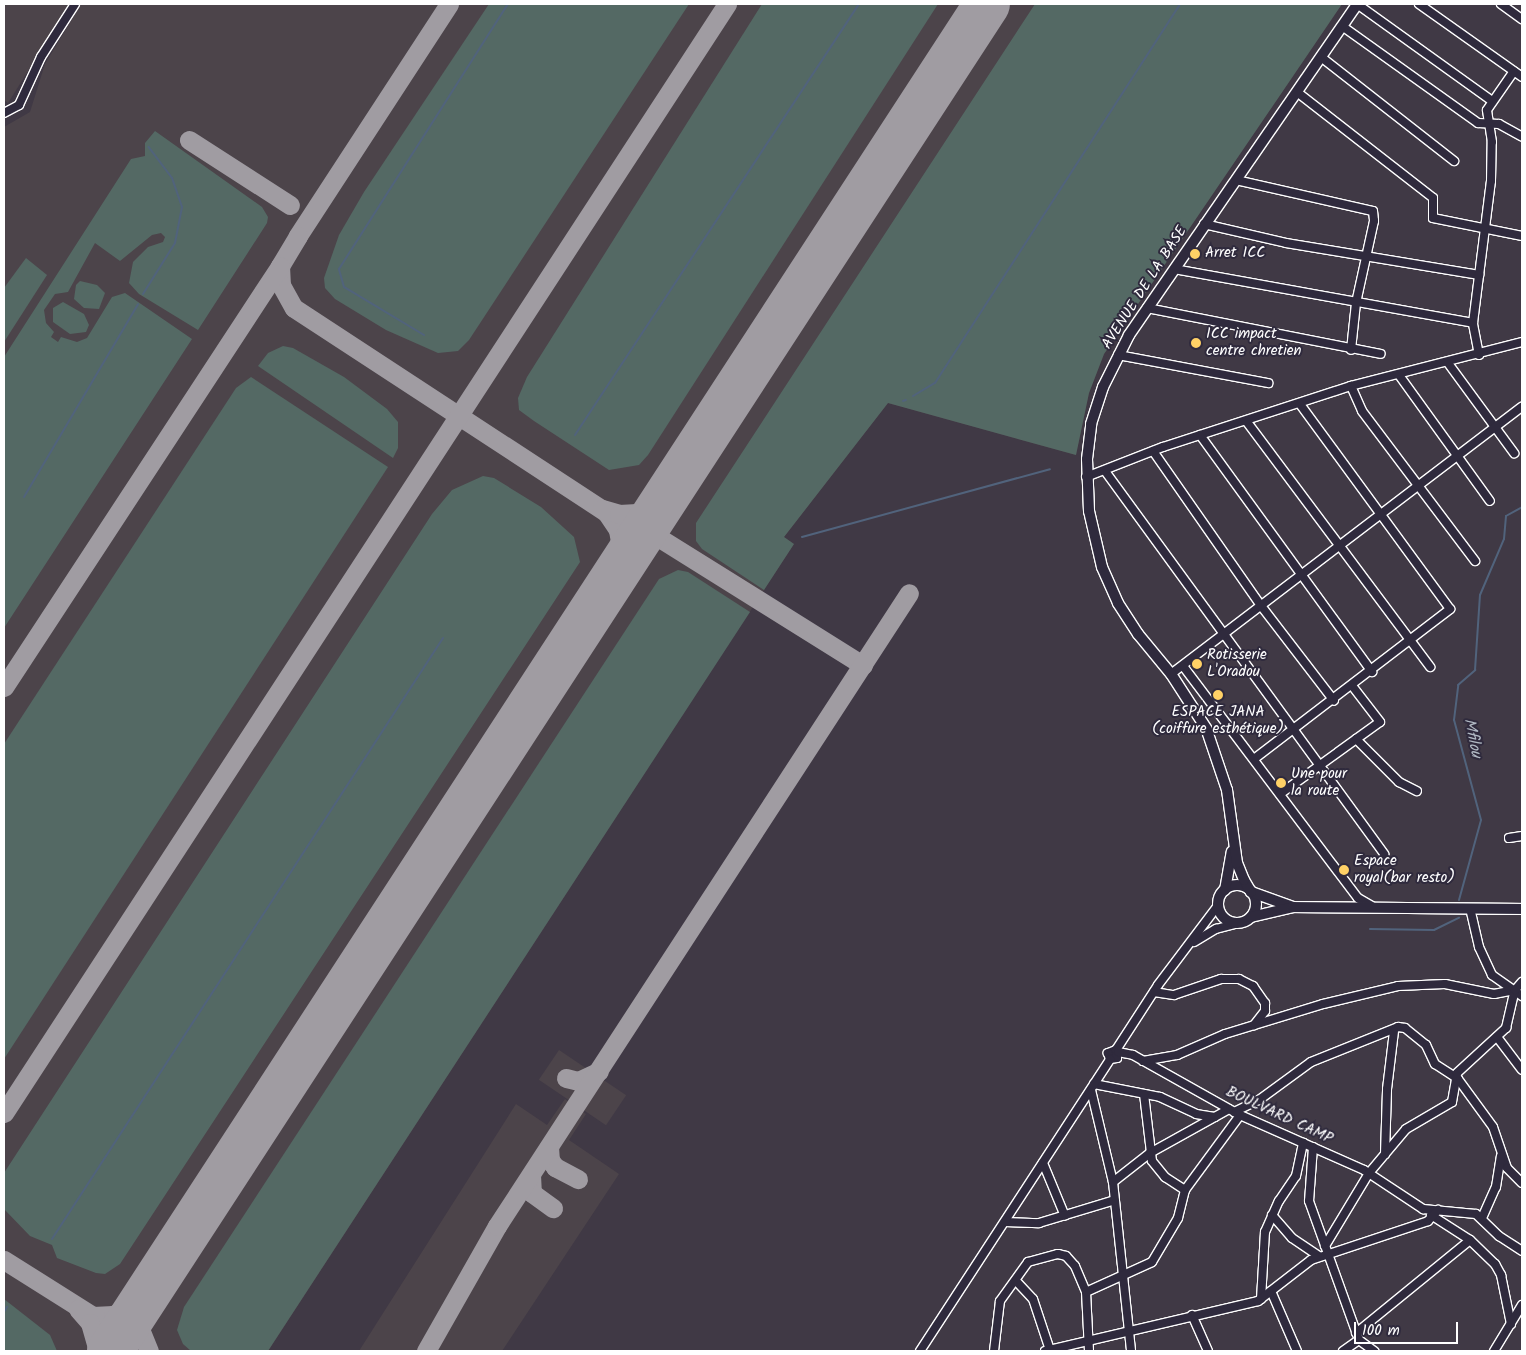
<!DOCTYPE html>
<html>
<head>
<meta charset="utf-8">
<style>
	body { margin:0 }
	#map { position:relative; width:1526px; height:1355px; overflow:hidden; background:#403945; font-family:Kalam,sans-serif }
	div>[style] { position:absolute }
	.built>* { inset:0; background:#4c444a; transform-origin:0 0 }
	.green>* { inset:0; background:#546964 }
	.stream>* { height:2px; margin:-1px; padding:0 1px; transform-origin:1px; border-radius:1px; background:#51637c }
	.taxiway>* { height:19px; margin:-9.5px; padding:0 9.5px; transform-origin:9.5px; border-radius:9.5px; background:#a09ca2 }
	.runway>* { height:46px; margin:-23px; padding:0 23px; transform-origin:23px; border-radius:23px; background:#a09ca2 }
	.roads { filter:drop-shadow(1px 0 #fff) drop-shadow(-1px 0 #fff) drop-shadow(0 1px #fff) drop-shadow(0 -1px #fff) }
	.minor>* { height:8px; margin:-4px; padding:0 4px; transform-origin:4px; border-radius:4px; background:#2f2a3d }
	.secondary>* { height:10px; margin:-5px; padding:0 5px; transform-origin:5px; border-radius:5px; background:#2f2a3d }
	.secondary>.ring { margin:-5px; padding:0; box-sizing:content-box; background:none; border:10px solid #2f2a3d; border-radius:50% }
	.dots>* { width:14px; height:14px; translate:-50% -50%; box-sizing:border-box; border:2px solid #2f2a3d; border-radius:50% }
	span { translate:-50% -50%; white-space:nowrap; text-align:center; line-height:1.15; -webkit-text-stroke:4px #2f2a3d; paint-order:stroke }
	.poi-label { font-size:15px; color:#fff }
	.left { translate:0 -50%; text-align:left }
	.street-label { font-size:15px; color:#fff }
	.water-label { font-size:16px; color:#b1b9c4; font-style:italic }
	.frame { position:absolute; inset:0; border:5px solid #fff; pointer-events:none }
	.scale { position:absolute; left:1354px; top:1322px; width:104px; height:22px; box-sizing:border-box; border:2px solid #fff; border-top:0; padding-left:6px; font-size:15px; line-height:18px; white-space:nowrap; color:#fff; -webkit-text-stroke:4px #2f2a3d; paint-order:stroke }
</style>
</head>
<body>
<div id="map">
	<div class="built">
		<div style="clip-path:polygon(4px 4px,70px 4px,8px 103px,4px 100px)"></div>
		<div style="clip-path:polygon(81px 4px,1342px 4px,1104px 354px,1089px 393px,1076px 455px,888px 403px,784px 537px,794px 544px,268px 1351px,4px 1351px,4px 127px,30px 112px,45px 64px)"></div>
		<div style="left:559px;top:1050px;width:81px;height:36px;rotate:34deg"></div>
		<div style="clip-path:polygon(565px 1099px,586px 1114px,569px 1140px,619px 1174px,502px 1351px,359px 1351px,516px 1104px,547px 1125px)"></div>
	</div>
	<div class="green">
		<div style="clip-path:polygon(489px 4px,689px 4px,469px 340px,458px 351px,438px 353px,386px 330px,335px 299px,325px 288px,324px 278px,339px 235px,364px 192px)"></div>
		<div style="clip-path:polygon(762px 4px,938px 4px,648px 455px,639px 465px,609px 470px,534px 421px,519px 410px,518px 398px,527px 377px)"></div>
		<div style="clip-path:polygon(1035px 4px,1342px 4px,1104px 354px,1089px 393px,1076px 455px,888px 403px,784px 537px,794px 544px,764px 590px,702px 549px,696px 541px,696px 523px)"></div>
		<div style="clip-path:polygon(155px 131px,262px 207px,268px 217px,267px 223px,198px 330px,139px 294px,129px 283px,133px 262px,148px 247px,163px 242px,165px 237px,161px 233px,152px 235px,120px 261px,95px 243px,68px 292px,55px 294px,44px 310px,46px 323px,54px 332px,51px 337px,58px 342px,61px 337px,77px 342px,87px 338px,112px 297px,125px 293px,192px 339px,4px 628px,4px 357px,131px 159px,145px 156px,145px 143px)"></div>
		<div style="clip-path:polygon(26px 258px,47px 275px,4px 342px,4px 288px)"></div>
		<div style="clip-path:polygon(80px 281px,97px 285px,105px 293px,99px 309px,84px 308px,74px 299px,76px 285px)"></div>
		<div style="clip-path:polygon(63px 302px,84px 314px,89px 325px,86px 332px,70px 334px,53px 322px,53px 308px)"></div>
		<div style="clip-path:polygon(283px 346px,293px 348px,344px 377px,387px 409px,398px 422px,398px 448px,393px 458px,258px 366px,268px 353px)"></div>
		<div style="clip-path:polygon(251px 377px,388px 467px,4px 1059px,4px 744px,236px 388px)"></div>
		<div style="clip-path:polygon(483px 476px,494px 478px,541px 507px,574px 537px,580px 562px,120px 1264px,105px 1274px,96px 1273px,57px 1258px,52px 1245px,30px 1236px,4px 1209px,4px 1173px,432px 514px,452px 490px)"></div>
		<div style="clip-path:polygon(678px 570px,688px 572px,750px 612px,268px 1351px,191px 1351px,183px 1344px,177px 1330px,184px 1307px,659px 579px)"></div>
		<div style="clip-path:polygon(4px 1299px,50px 1335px,57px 1351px,4px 1351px)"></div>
	</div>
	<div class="stream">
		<div style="left:143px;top:294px;width:60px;rotate:-57.9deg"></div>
		<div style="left:175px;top:243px;width:37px;rotate:-79deg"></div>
		<div style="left:182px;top:207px;width:31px;rotate:-109deg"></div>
		<div style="left:172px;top:178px;width:39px;rotate:-127deg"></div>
		<div style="left:424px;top:335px;width:93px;rotate:-149deg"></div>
		<div style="left:344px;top:287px;width:19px;rotate:-106deg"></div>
		<div style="left:339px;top:269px;width:314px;rotate:-57.5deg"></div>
		<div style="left:913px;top:396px;width:26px;rotate:-31deg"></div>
		<div style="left:935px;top:383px;width:451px;rotate:-57.1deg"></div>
		<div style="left:903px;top:401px;width:3px;rotate:-18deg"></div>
		<div style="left:575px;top:435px;width:516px;rotate:-56.62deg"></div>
		<div style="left:24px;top:497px;width:224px;rotate:-59.4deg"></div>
		<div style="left:802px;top:537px;width:257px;rotate:-15.3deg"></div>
		<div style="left:1459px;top:900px;width:83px;rotate:-74.6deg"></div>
		<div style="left:1481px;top:820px;width:104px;rotate:-105.1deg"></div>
		<div style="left:1454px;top:720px;width:35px;rotate:-83deg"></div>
		<div style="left:1458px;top:685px;width:23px;rotate:-41deg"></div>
		<div style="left:1475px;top:670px;width:75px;rotate:-86.2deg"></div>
		<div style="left:1480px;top:595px;width:61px;rotate:-66.8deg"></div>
		<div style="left:1504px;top:539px;width:23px;rotate:-85deg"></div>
		<div style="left:1506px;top:516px;width:18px;rotate:-29deg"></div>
		<div style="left:1370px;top:929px;width:64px;rotate:0.9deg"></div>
		<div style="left:1434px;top:930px;width:28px;rotate:-26deg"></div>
		<div style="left:52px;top:1239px;width:717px;rotate:-56.95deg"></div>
		<div style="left:4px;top:1312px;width:6px;rotate:-59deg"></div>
	</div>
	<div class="taxiway">
		<div style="left:449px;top:4px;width:277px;rotate:123.1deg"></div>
		<div style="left:298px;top:236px;width:35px;rotate:121deg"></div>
		<div style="left:280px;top:266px;width:19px;rotate:87deg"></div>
		<div style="left:281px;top:285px;width:26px;rotate:61deg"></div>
		<div style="left:294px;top:308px;width:373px;rotate:33.2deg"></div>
		<div style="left:606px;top:512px;width:22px;rotate:56deg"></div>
		<div style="left:618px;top:530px;width:17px;rotate:80deg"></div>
		<div style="left:621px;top:547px;width:33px;rotate:104deg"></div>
		<div style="left:189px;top:140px;width:120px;rotate:32.8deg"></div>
		<div style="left:602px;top:509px;width:18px;rotate:16deg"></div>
		<div style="left:619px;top:514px;width:18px;rotate:-3deg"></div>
		<div style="left:637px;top:513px;width:33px;rotate:-27deg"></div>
		<div style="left:645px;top:529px;width:257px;rotate:32deg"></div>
		<div style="left:4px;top:687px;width:503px;rotate:-56.75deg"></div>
		<div style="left:566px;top:1078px;width:12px;rotate:14deg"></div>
		<div style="left:578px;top:1081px;width:23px;rotate:-25deg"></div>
		<div style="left:4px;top:1113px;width:1324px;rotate:-56.9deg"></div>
		<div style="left:549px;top:1147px;width:13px;rotate:86deg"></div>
		<div style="left:550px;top:1160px;width:9px;rotate:54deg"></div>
		<div style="left:555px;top:1167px;width:26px;rotate:28deg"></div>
		<div style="left:531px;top:1175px;width:18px;rotate:87deg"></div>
		<div style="left:532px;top:1193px;width:26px;rotate:36deg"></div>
		<div style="left:4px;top:1260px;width:105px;rotate:32.2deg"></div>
		<div style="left:93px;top:1316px;width:20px;rotate:-3deg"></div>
		<div style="left:113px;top:1315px;width:32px;rotate:-26deg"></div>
		<div style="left:142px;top:1301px;width:23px;rotate:100deg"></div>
		<div style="left:138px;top:1324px;width:29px;rotate:68deg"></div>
		<div style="left:78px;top:1309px;width:18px;rotate:49deg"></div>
		<div style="left:90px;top:1323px;width:29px;rotate:74deg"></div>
		<div style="left:426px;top:1351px;width:144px;rotate:-60.4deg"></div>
		<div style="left:497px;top:1226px;width:755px;rotate:-56.94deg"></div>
	</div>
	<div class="runway">
		<div style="left:110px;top:1351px;width:1607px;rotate:-56.93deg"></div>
	</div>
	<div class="roads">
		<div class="minor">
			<div style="left:1357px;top:4px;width:166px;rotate:35.7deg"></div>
			<div style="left:1419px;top:4px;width:126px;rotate:35.3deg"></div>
			<div style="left:1501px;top:4px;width:26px;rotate:36deg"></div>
			<div style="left:1342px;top:26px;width:167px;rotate:35.5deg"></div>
			<div style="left:1478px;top:123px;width:21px;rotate:3deg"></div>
			<div style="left:1499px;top:124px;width:26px;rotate:29deg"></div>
			<div style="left:1321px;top:57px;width:169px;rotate:38deg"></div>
			<div style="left:1297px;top:92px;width:172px;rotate:37.9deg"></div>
			<div style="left:1433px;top:198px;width:20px;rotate:90deg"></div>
			<div style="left:1433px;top:218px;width:91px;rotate:11.4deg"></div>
			<div style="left:4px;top:113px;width:17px;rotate:-28deg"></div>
			<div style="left:19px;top:105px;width:53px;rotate:-65.4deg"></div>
			<div style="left:41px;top:57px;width:63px;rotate:-57.3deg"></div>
			<div style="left:1236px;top:180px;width:140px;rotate:12.8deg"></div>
			<div style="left:1373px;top:211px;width:10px;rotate:84deg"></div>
			<div style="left:1374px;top:221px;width:84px;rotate:102.4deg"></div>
			<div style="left:1356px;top:303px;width:47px;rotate:96.1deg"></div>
			<div style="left:1204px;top:224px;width:84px;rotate:13deg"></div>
			<div style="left:1286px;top:243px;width:196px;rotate:9.4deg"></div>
			<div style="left:1174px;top:269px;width:304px;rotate:10.2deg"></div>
			<div style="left:1147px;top:308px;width:238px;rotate:11.1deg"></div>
			<div style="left:1118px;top:355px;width:153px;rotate:10.6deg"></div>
			<div style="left:1479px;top:355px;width:33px;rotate:-101deg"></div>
			<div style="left:1473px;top:323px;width:143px;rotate:-82.8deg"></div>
			<div style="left:1491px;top:181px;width:39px;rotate:-89deg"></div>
			<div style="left:1492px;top:142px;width:32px;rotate:-99deg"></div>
			<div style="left:1487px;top:110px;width:47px;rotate:-55.3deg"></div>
			<div style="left:1448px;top:363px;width:112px;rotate:53.7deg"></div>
			<div style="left:1399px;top:375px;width:155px;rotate:54.2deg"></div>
			<div style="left:1351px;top:386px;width:27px;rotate:66deg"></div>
			<div style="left:1362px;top:411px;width:188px;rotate:53deg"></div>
			<div style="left:1247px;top:422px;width:306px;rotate:53.2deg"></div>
			<div style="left:1200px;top:435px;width:293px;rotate:54deg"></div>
			<div style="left:1153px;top:451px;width:190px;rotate:55.1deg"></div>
			<div style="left:1262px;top:607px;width:118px;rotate:52.5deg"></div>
			<div style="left:1105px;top:471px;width:474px;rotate:53.9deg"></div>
			<div style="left:1086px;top:477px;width:83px;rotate:-21.3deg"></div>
			<div style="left:1163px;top:447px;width:198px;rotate:-18deg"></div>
			<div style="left:1351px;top:386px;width:177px;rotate:-14.4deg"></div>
			<div style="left:1183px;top:666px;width:291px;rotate:53deg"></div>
			<div style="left:1358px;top:898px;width:16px;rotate:30deg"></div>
			<div style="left:1171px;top:674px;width:441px;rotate:-37.3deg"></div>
			<div style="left:1356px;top:739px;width:61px;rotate:45deg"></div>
			<div style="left:1399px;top:782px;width:20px;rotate:27deg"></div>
			<div style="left:1254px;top:759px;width:247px;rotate:-37.4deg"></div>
			<div style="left:1450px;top:609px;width:254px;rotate:-126.2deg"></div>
			<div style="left:1280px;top:794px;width:123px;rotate:-35.8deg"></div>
			<div style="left:1380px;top:722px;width:44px;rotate:-127.6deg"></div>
			<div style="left:1509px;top:838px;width:13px;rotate:-9deg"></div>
			<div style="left:1470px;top:908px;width:40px;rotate:77deg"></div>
			<div style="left:1479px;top:947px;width:31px;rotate:65deg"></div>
			<div style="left:1492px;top:975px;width:37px;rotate:35deg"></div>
			<div style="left:1194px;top:942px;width:26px;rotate:-31deg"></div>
			<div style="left:1216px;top:929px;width:24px;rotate:-15deg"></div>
			<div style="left:1154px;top:992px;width:20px;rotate:9deg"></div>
			<div style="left:1174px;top:995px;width:50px;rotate:-18.8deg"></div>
			<div style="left:1221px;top:979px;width:18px"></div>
			<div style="left:1239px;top:979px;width:16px;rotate:27deg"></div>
			<div style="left:1253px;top:986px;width:21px;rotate:55deg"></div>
			<div style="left:1265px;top:1003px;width:8px;rotate:90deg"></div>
			<div style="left:1265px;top:1011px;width:18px;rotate:128deg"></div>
			<div style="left:1497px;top:1037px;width:41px;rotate:52.9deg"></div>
			<div style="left:1116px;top:1050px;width:9px;rotate:159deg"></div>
			<div style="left:1108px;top:1053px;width:6px;rotate:72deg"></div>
			<div style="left:1110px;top:1059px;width:7px;rotate:-8deg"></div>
			<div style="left:1117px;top:1058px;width:8px;rotate:-97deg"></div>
			<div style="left:1116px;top:1050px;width:77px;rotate:-57.1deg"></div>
			<div style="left:1158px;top:985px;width:101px;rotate:-53deg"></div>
			<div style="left:1118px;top:1052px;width:15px;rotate:11deg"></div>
			<div style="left:1133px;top:1055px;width:123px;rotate:29.3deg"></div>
			<div style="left:1240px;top:1115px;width:136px;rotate:23.9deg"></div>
			<div style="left:1364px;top:1170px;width:71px;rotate:33.5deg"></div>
			<div style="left:1423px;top:1209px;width:53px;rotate:5.4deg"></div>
			<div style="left:1476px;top:1214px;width:32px;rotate:44deg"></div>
			<div style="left:1499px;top:1236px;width:27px;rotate:33deg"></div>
			<div style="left:1143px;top:1061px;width:35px;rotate:-10deg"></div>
			<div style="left:1177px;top:1055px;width:52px;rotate:-23.6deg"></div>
			<div style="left:1225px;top:1034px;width:102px;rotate:-17deg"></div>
			<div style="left:1323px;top:1004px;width:77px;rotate:-13.5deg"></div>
			<div style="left:1398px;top:986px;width:47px;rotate:-2.4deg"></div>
			<div style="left:1445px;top:984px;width:50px;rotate:11.5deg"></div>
			<div style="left:1494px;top:994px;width:21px;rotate:-11deg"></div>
			<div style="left:1094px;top:1084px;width:67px;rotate:11.1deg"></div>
			<div style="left:1160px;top:1097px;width:40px;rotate:25deg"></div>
			<div style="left:1196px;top:1114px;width:19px;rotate:9deg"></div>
			<div style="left:1091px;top:1090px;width:95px;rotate:76.6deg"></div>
			<div style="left:1113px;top:1182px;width:170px;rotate:83.9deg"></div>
			<div style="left:1144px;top:1094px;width:67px;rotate:83.2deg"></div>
			<div style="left:1152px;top:1161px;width:21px;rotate:51deg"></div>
			<div style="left:1165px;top:1177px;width:24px;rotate:33deg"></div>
			<div style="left:1234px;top:1112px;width:28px;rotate:-26deg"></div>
			<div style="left:1259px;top:1100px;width:64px;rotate:-36.2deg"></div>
			<div style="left:1311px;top:1062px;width:94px;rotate:-21.9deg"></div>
			<div style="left:1398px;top:1027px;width:7px;rotate:8deg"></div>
			<div style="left:1405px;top:1028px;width:27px;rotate:39deg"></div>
			<div style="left:1426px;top:1045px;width:21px;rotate:65deg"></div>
			<div style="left:1435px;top:1064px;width:27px;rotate:33deg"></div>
			<div style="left:1458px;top:1079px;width:59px;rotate:53.9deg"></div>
			<div style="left:1493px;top:1127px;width:43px;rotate:71.1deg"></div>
			<div style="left:1507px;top:1168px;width:21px;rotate:45deg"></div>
			<div style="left:1313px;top:1147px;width:54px;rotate:94.2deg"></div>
			<div style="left:1309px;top:1201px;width:148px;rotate:70.2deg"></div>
			<div style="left:1359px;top:1340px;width:19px;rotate:36deg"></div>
			<div style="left:1385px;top:1154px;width:65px;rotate:-88.2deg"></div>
			<div style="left:1387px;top:1089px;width:58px;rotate:-83.1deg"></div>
			<div style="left:1043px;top:1163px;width:57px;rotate:67.5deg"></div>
			<div style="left:1113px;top:1182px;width:47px;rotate:-38.1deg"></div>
			<div style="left:1150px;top:1153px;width:90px;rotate:-29.1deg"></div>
			<div style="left:1272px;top:1215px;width:30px;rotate:49deg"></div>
			<div style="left:1292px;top:1238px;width:32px;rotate:34deg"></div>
			<div style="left:1431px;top:1215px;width:46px;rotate:32.7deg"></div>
			<div style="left:1470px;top:1240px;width:35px;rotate:44deg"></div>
			<div style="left:1495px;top:1264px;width:13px;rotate:61deg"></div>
			<div style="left:1501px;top:1275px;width:50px;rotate:78.5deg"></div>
			<div style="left:1482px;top:1218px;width:34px;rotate:-66deg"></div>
			<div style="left:1496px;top:1187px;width:31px;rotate:-81deg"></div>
			<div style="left:1005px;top:1222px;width:34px;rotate:2deg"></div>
			<div style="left:1039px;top:1223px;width:79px;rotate:-16.8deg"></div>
			<div style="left:1325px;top:1246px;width:85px;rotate:-58.9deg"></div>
			<div style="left:1369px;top:1173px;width:57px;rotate:-49.9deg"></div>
			<div style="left:1406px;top:1129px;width:53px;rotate:-30.4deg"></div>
			<div style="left:1452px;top:1102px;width:29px;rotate:-80deg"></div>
			<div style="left:1457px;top:1073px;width:67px;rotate:-42.6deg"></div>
			<div style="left:1506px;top:1028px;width:39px;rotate:-77deg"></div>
			<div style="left:1515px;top:990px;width:11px;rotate:-49deg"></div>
			<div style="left:1017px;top:1282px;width:23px;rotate:47deg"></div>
			<div style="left:1033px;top:1299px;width:54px;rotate:71.6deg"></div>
			<div style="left:1271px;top:1291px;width:65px;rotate:66.6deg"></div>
			<div style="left:1261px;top:1299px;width:67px;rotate:-86.6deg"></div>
			<div style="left:1265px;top:1232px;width:34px;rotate:-66deg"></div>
			<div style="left:1279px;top:1201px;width:30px;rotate:-56deg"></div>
			<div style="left:1296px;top:1176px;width:34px;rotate:-78deg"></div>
			<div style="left:1192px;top:1315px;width:39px;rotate:66deg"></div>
			<div style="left:1356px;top:1333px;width:147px;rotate:-39.2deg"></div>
			<div style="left:920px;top:1351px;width:348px;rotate:-56.9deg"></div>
			<div style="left:994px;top:1351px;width:50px;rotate:-83.2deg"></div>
			<div style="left:1000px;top:1301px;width:48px;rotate:-54.3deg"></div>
			<div style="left:1028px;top:1262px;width:31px;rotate:-15deg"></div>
			<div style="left:1058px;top:1254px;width:8px;rotate:14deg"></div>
			<div style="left:1066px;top:1256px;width:13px;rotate:48deg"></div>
			<div style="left:1075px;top:1266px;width:28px;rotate:67deg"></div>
			<div style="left:1045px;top:1351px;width:219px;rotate:-13.2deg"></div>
			<div style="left:1258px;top:1301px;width:67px;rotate:-37.7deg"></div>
			<div style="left:1311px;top:1260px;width:123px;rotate:-18.4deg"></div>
			<div style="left:1428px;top:1221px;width:15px;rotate:-48deg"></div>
			<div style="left:1089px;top:1351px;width:59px;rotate:-92.9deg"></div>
			<div style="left:1086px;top:1292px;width:72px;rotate:-24.4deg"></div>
			<div style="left:1152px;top:1262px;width:51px;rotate:-59.4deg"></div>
			<div style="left:1178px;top:1218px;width:29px;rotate:-76deg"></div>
			<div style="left:1185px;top:1190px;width:93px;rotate:-53.7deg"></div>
			<div style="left:1343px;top:1351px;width:19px;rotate:-35deg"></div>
			<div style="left:1494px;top:1351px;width:54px;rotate:-58.7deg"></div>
		</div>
		<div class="secondary">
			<div class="ring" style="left:1218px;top:885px;width:28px;height:28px"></div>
			<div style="left:1225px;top:890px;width:39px;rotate:-80deg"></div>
			<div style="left:1293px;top:907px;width:45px;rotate:-160.3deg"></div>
			<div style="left:1251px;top:892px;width:14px;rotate:-120deg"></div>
			<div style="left:1244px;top:880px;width:18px;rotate:-112deg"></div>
			<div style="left:1237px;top:863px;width:74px;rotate:-97.8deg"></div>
			<div style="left:1227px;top:790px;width:65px;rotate:-108.7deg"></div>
			<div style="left:1206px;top:728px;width:64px;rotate:-122.9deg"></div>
			<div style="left:1171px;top:674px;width:52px;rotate:-129.5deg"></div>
			<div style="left:1138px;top:634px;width:37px;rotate:-123deg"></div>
			<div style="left:1118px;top:603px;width:39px;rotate:-114deg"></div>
			<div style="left:1102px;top:567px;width:57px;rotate:-103.1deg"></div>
			<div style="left:1089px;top:511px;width:52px;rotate:-92.2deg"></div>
			<div style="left:1087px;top:459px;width:35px;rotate:-83deg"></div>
			<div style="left:1091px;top:424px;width:39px;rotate:-72deg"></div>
			<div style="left:1103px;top:387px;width:58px;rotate:-63.4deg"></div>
			<div style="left:1129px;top:335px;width:402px;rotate:-55.4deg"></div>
			<div style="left:1251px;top:917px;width:43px;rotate:-13.4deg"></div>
			<div style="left:1293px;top:907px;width:229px;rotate:0.5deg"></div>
		</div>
	</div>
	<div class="dots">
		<div style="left:1195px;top:254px;background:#ffd166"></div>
		<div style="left:1196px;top:343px;background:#ffd166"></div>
		<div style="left:1197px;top:664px;background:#ffd166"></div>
		<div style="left:1218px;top:695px;background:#ffd166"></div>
		<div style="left:1281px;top:783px;background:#ffd166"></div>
		<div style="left:1344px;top:870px;background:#ffd166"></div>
	</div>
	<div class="poi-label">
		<span class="left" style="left:1205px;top:254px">Arret ICC</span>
		<span class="left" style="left:1206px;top:343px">ICC impact<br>centre chretien</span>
		<span class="left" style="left:1207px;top:664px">Rotisserie<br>L'Oradou</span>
		<span style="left:1218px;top:721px">ESPACE JANA<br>(coiffure esthétique)</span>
		<span class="left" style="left:1291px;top:783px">Une pour<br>la route</span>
		<span class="left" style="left:1354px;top:870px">Espace<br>royal(bar resto)</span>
	</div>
	<div class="street-label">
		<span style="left:1145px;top:288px;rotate:-57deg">AVENUE DE LA BASE</span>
		<span style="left:1279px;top:1116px;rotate:25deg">BOULVARD CAMP</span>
	</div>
	<div class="water-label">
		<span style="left:1472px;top:738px;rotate:78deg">Mfilou</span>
	</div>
	<div class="frame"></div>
	<div class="scale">100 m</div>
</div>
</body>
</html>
